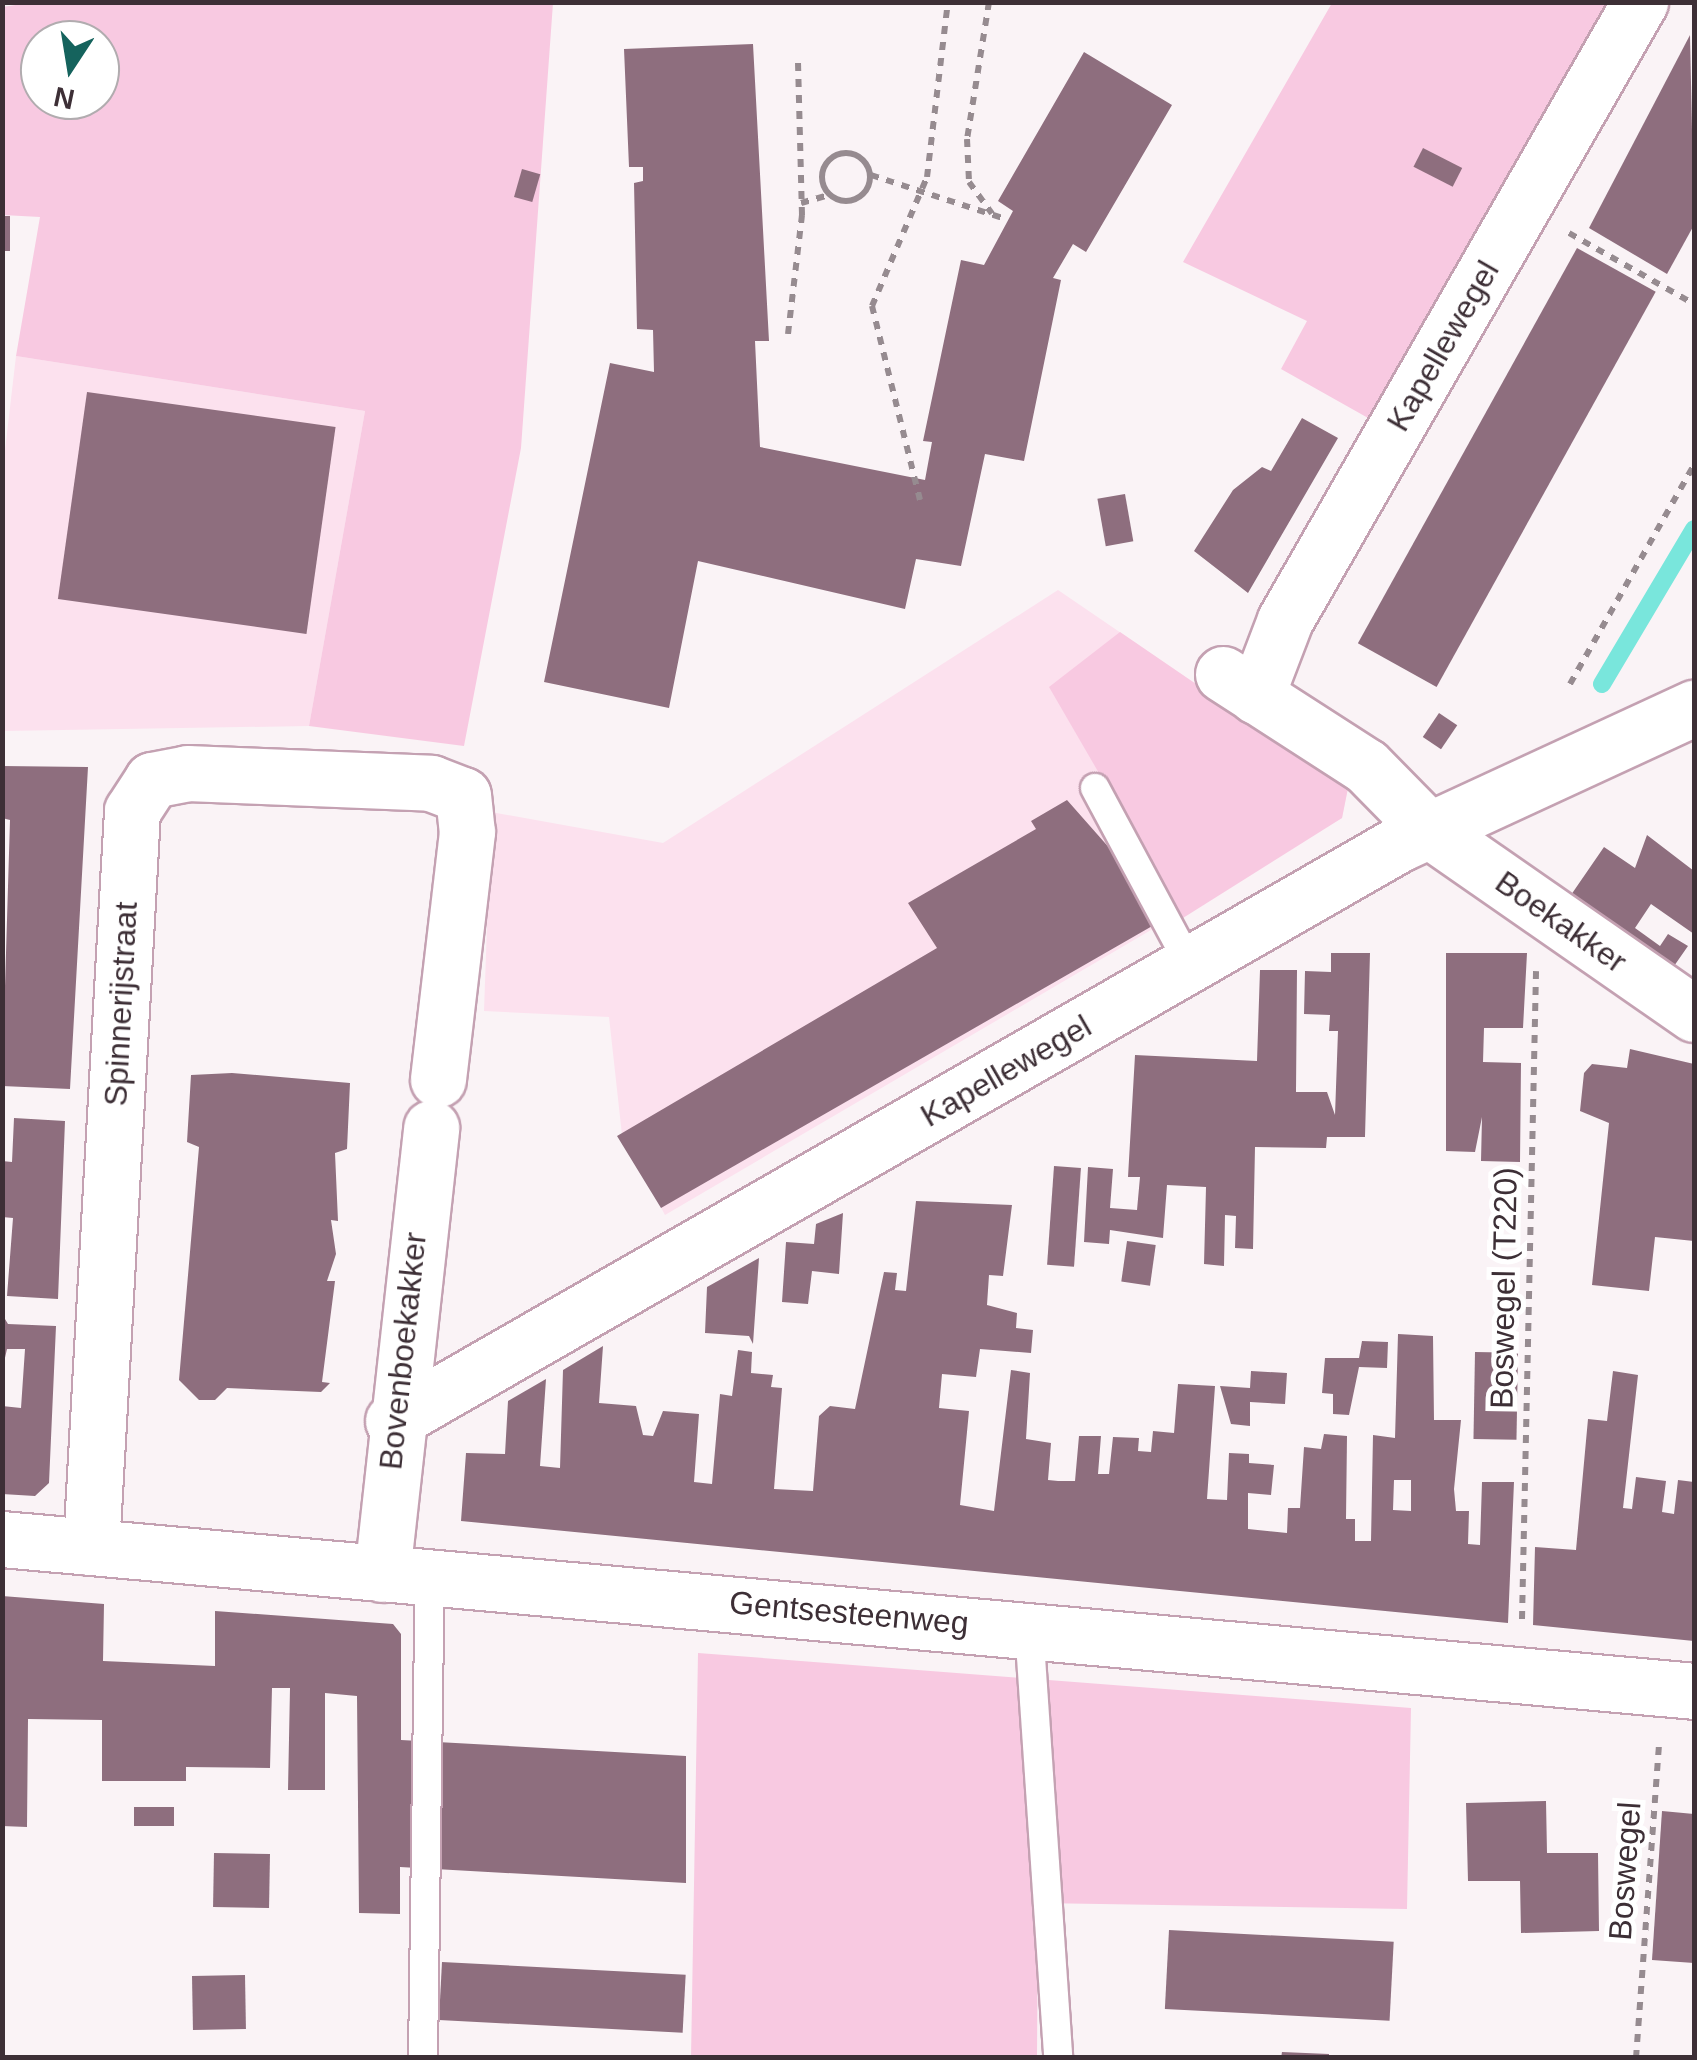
<!DOCTYPE html>
<html>
<head>
<meta charset="utf-8">
<style>
	body { margin:0 }
	#map { position:relative; width:1697px; height:2060px; overflow:hidden; background:#faf3f6; font-family:Helvetica,sans-serif }
	div>[style] { position:absolute }
	.built>* { inset:0; background:#fce1ee }
	.green>* { inset:0; background:#f8c9e1 }
	.stream>* { height:18px; margin:-9px; padding:0 9px; transform-origin:9px; border-radius:9px; background:#79e6dc }
	.building>* { inset:0; background:#8e6e7e; transform-origin:0 0 }
	.path>* { height:6px; margin-top:-3px; transform-origin:0; background:repeating-linear-gradient(90deg,#968b90 0 8px,transparent 0 16px) }
	.path>.ring { margin:-3px; padding:0; box-sizing:content-box; background:none; border:6px solid #968b90; border-radius:50% }
	.roads { filter:drop-shadow(2px 0 #c4a1b2) drop-shadow(-2px 0 #c4a1b2) drop-shadow(0 2px #c4a1b2) drop-shadow(0 -2px #c4a1b2) }
	.lane>* { height:28px; margin:-14px; padding:0 14px; transform-origin:14px; border-radius:14px; background:#fff }
	.street>* { height:55px; margin:-27.5px; padding:0 27.5px; transform-origin:27.5px; border-radius:27.5px; background:#fff }
	span { translate:-50% -50%; white-space:nowrap; text-align:center; line-height:1.15; -webkit-text-stroke:10px #fff; paint-order:stroke }
	.street-label { font-size:32px; color:#3d2f36 }
	.frame { position:absolute; inset:0; border:5px solid #3d2f36; pointer-events:none }
	.north { position:absolute; left:20px; top:20px; width:100px; height:100px; box-sizing:border-box; background:#fff; border:2px solid #b1acaf; border-radius:50%; rotate:192deg; font-size:28px; font-weight:700; line-height:40px; text-align:center; color:#3d2f36 }
	.north::after { content:''; display:block; margin:auto; width:35px; height:45px; background:#15635d; clip-path:polygon(50% 0,100% 100%,50% 72%,0 100%) }
</style>
</head>
<body>
<div id="map">
	<div class="built">
		<div style="clip-path:polygon(16px 356px,365px 411px,309px 726px,3px 731px,2px 476px)"></div>
		<div style="clip-path:polygon(1058px 590px,1348px 788px,1342px 818px,665px 1215px,622px 1135px,609px 1017px,484px 1011px,491px 812px,663px 843px)"></div>
	</div>
	<div class="green">
		<div style="clip-path:polygon(evenodd,36px 2px,553px 3px,521px 448px,464px 746px,309px 726px,365px 411px,16px 356px,40px 217px,3px 215px,2px 7px,36px 2px,40px 40px,100px 40px,100px 100px,40px 100px,40px 40px)"></div>
		<div style="clip-path:polygon(1332px 3px,1616px 3px,1377px 423px,1281px 369px,1307px 321px,1183px 262px)"></div>
		<div style="clip-path:polygon(1120px 632px,1348px 788px,1342px 818px,1183px 918px,1049px 687px)"></div>
		<div style="clip-path:polygon(698px 1653px,1411px 1708px,1407px 1909px,1038px 1903px,1037px 2057px,691px 2058px)"></div>
	</div>
	<div class="stream">
		<div style="left:1602px;top:684px;width:180px;rotate:-59.3deg"></div>
	</div>
	<div class="building">
		<div style="clip-path:polygon(1690px 35px,1694px 225px,1667px 274px,1589px 228px)"></div>
		<div style="clip-path:polygon(753px 44px,769px 341px,755px 341px,760px 447px,925px 480px,932px 442px,923px 441px,961px 260px,984px 265px,1013px 211px,998px 201px,1084px 52px,1172px 105px,1086px 252px,1073px 244px,1053px 278px,1061px 280px,1024px 461px,985px 454px,961px 566px,916px 559px,905px 609px,698px 561px,669px 708px,544px 682px,610px 363px,654px 372px,653px 330px,637px 329px,634px 183px,643px 181px,643px 167px,629px 167px,624px 49px)"></div>
		<div style="left:1423px;top:148px;width:44px;height:21px;rotate:27deg"></div>
		<div style="left:522px;top:169px;width:19px;height:29px;rotate:16deg"></div>
		<div style="left:2px;top:216px;width:8px;height:35px"></div>
		<div style="left:1577px;top:248px;width:90px;height:452px;rotate:29deg"></div>
		<div style="left:87px;top:392px;width:251px;height:209px;rotate:8deg"></div>
		<div style="clip-path:polygon(1302px 418px,1338px 438px,1248px 593px,1194px 551px,1233px 490px,1262px 467px,1271px 471px)"></div>
		<div style="left:1125px;top:494px;width:48px;height:28px;rotate:80deg"></div>
		<div style="left:1439px;top:713px;width:22px;height:29px;rotate:34deg"></div>
		<div style="clip-path:polygon(2px 766px,88px 767px,70px 1089px,2px 1086px,10px 820px,2px 818px)"></div>
		<div style="clip-path:polygon(1067px 800px,1112px 851px,1154px 925px,661px 1208px,617px 1136px,937px 948px,908px 903px,1036px 829px,1031px 821px)"></div>
		<div style="clip-path:polygon(1647px 835px,1694px 871px,1694px 934px,1651px 904px,1635px 928px,1660px 946px,1668px 934px,1688px 946px,1665px 979px,1562px 908px,1604px 847px,1635px 868px)"></div>
		<div style="clip-path:polygon(1331px 953px,1370px 953px,1365px 1137px,1327px 1137px,1326px 1148px,1255px 1147px,1253px 1249px,1235px 1248px,1236px 1216px,1225px 1215px,1224px 1266px,1204px 1264px,1206px 1187px,1167px 1185px,1163px 1238px,1110px 1230px,1109px 1244px,1084px 1242px,1088px 1167px,1113px 1169px,1110px 1208px,1137px 1210px,1140px 1177px,1128px 1177px,1135px 1055px,1257px 1061px,1260px 970px,1297px 970px,1296px 1092px,1327px 1092px,1335px 1115px,1338px 1031px,1329px 1031px,1330px 1015px,1304px 1014px,1305px 971px,1331px 972px)"></div>
		<div style="clip-path:polygon(1446px 953px,1527px 953px,1523px 1028px,1484px 1028px,1483px 1062px,1521px 1063px,1520px 1162px,1481px 1161px,1482px 1117px,1475px 1152px,1446px 1151px)"></div>
		<div style="clip-path:polygon(1630px 1049px,1694px 1064px,1694px 1241px,1655px 1237px,1649px 1291px,1592px 1285px,1609px 1123px,1580px 1111px,1584px 1073px,1592px 1064px,1627px 1068px)"></div>
		<div style="clip-path:polygon(232px 1073px,350px 1083px,347px 1149px,335px 1153px,338px 1221px,331px 1220px,336px 1254px,327px 1281px,335px 1281px,322px 1382px,330px 1383px,321px 1392px,227px 1388px,215px 1400px,199px 1400px,179px 1380px,199px 1147px,187px 1142px,191px 1075px)"></div>
		<div style="clip-path:polygon(14px 1118px,65px 1121px,58px 1299px,7px 1296px,13px 1218px,2px 1217px,2px 1161px,12px 1162px)"></div>
		<div style="left:1054px;top:1166px;width:27px;height:99px;rotate:4deg"></div>
		<div style="clip-path:polygon(evenodd,916px 1201px,1012px 1205px,1003px 1276px,989px 1275px,987px 1305px,1017px 1313px,1016px 1328px,1033px 1330px,1031px 1353px,980px 1349px,976px 1377px,942px 1374px,939px 1408px,969px 1411px,960px 1505px,994px 1511px,1011px 1370px,1030px 1373px,1026px 1439px,1051px 1443px,1048px 1480px,1058px 1481px,1075px 1481px,1079px 1436px,1101px 1436px,1098px 1474px,1109px 1474px,1113px 1437px,1139px 1438px,1138px 1451px,1151px 1452px,1153px 1431px,1174px 1433px,1178px 1384px,1215px 1386px,1207px 1499px,1227px 1500px,1229px 1453px,1249px 1454px,1249px 1463px,1274px 1465px,1271px 1495px,1248px 1493px,1248px 1529px,1287px 1533px,1288px 1508px,1300px 1508px,1304px 1447px,1321px 1449px,1324px 1434px,1347px 1436px,1346px 1519px,1355px 1519px,1355px 1541px,1371px 1541px,1373px 1435px,1395px 1438px,1398px 1334px,1433px 1336px,1434px 1420px,1461px 1420px,1454px 1489px,1456px 1511px,1469px 1511px,1468px 1544px,1480px 1545px,1482px 1482px,1514px 1482px,1508px 1623px,461px 1521px,466px 1453px,505px 1454px,508px 1401px,546px 1379px,540px 1466px,560px 1468px,563px 1370px,603px 1346px,599px 1403px,636px 1406px,643px 1435px,653px 1436px,663px 1411px,699px 1414px,694px 1482px,712px 1484px,720px 1394px,732px 1396px,738px 1350px,752px 1352px,751px 1373px,773px 1375px,771px 1387px,782px 1388px,774px 1489px,813px 1491px,819px 1416px,830px 1406px,855px 1409px,884px 1272px,897px 1273px,895px 1290px,906px 1291px,916px 1201px,1394px 1480px,1411px 1480px,1411px 1511px,1393px 1510px,1394px 1480px)"></div>
		<div style="clip-path:polygon(843px 1213px,839px 1274px,812px 1271px,808px 1304px,782px 1302px,786px 1242px,814px 1244px,816px 1224px)"></div>
		<div style="left:1127px;top:1241px;width:29px;height:41px;rotate:8deg"></div>
		<div style="clip-path:polygon(759px 1258px,753px 1344px,749px 1336px,705px 1333px,707px 1287px)"></div>
		<div style="clip-path:polygon(2px 1314px,8px 1324px,56px 1326px,49px 1483px,35px 1496px,2px 1494px,2px 1406px,21px 1408px,25px 1349px,7px 1349px,2px 1371px)"></div>
		<div style="clip-path:polygon(1362px 1341px,1388px 1342px,1387px 1368px,1359px 1367px,1349px 1415px,1333px 1414px,1333px 1394px,1322px 1393px,1325px 1358px,1359px 1358px)"></div>
		<div style="left:1475px;top:1352px;width:43px;height:87px;rotate:1deg"></div>
		<div style="clip-path:polygon(1251px 1371px,1287px 1373px,1285px 1404px,1250px 1402px,1250px 1426px,1231px 1424px,1220px 1386px,1250px 1388px)"></div>
		<div style="clip-path:polygon(1613px 1371px,1638px 1375px,1623px 1508px,1632px 1509px,1636px 1477px,1666px 1481px,1662px 1512px,1674px 1514px,1678px 1480px,1694px 1482px,1694px 1641px,1533px 1625px,1535px 1547px,1576px 1550px,1588px 1419px,1607px 1421px)"></div>
		<div style="clip-path:polygon(2px 1596px,104px 1604px,103px 1661px,215px 1666px,215px 1611px,393px 1624px,401px 1634px,401px 1740px,686px 1756px,686px 1883px,400px 1867px,400px 1914px,359px 1913px,357px 1696px,325px 1693px,325px 1790px,288px 1790px,290px 1688px,272px 1688px,270px 1768px,186px 1767px,186px 1781px,102px 1781px,102px 1720px,28px 1719px,27px 1827px,2px 1826px)"></div>
		<div style="clip-path:polygon(1546px 1801px,1547px 1853px,1598px 1853px,1599px 1931px,1521px 1933px,1520px 1881px,1468px 1881px,1466px 1803px)"></div>
		<div style="left:134px;top:1807px;width:40px;height:19px"></div>
		<div style="clip-path:polygon(1662px 1811px,1694px 1814px,1694px 1963px,1652px 1960px)"></div>
		<div style="left:214px;top:1853px;width:56px;height:54px;rotate:1deg"></div>
		<div style="left:1169px;top:1930px;width:225px;height:79px;rotate:3deg"></div>
		<div style="left:442px;top:1962px;width:244px;height:58px;rotate:3deg"></div>
		<div style="left:245px;top:1975px;width:54px;height:53px;rotate:89deg"></div>
		<div style="clip-path:polygon(1282px 2052px,1329px 2054px,1329px 2058px,1281px 2058px)"></div>
	</div>
	<div class="path">
		<div style="left:989px;top:2px;width:139px;rotate:99.1deg"></div>
		<div style="left:967px;top:139px;width:43px;rotate:87.3deg"></div>
		<div style="left:969px;top:182px;width:39px;rotate:54deg"></div>
		<div class="ring" style="left:822px;top:153px;width:42px;height:42px"></div>
		<div style="left:871px;top:175px;width:142px;rotate:18.1deg"></div>
		<div style="left:801px;top:203px;width:29px;rotate:-16deg"></div>
		<div style="left:1569px;top:233px;width:144px;rotate:29.6deg"></div>
		<div style="left:788px;top:334px;width:120px;rotate:-83.3deg"></div>
		<div style="left:802px;top:215px;width:155px;rotate:-91.5deg"></div>
		<div style="left:920px;top:500px;width:200px;rotate:-103.9deg"></div>
		<div style="left:872px;top:306px;width:140px;rotate:-66.9deg"></div>
		<div style="left:927px;top:177px;width:176px;rotate:-83.2deg"></div>
		<div style="left:1570px;top:684px;width:252px;rotate:-60.5deg"></div>
		<div style="left:1522px;top:1619px;width:648px;rotate:-88.76deg"></div>
		<div style="left:1636px;top:2058px;width:315px;rotate:-85.8deg"></div>
	</div>
	<div class="roads">
		<div class="lane">
			<div style="left:1095px;top:788px;width:201px;rotate:61.8deg"></div>
			<div style="left:1029px;top:1628px;width:431px;rotate:86.1deg"></div>
			<div style="left:423px;top:2058px;width:479px;rotate:-89.2deg"></div>
		</div>
		<div class="street">
			<div style="left:1223px;top:674px;width:170px;rotate:32.8deg"></div>
			<div style="left:1366px;top:766px;width:88px;rotate:45.5deg"></div>
			<div style="left:1428px;top:829px;width:324px;rotate:34.8deg"></div>
			<div style="left:1256px;top:696px;width:81px;rotate:-69.1deg"></div>
			<div style="left:1285px;top:620px;width:713px;rotate:-60.13deg"></div>
			<div style="left:393px;top:1421px;width:1160px;rotate:-29.84deg"></div>
			<div style="left:1399px;top:844px;width:325px;rotate:-24.8deg"></div>
			<div style="left:2px;top:1539px;width:1699px;rotate:5.13deg"></div>
			<div style="left:91px;top:1547px;width:737px;rotate:-86.81deg"></div>
			<div style="left:132px;top:811px;width:37px;rotate:-57deg"></div>
			<div style="left:152px;top:780px;width:36px;rotate:-11deg"></div>
			<div style="left:187px;top:773px;width:244px;rotate:2.3deg"></div>
			<div style="left:431px;top:783px;width:34px;rotate:21deg"></div>
			<div style="left:463px;top:795px;width:37px;rotate:84deg"></div>
			<div style="left:467px;top:832px;width:249px;rotate:96.7deg"></div>
			<div style="left:382px;top:1574px;width:449px;rotate:-83.7deg"></div>
		</div>
	</div>
	<div class="street-label">
		<span style="left:1443px;top:346px;rotate:-60deg">Kapellewegel</span>
		<span style="left:1561px;top:922px;rotate:35deg">Boekakker</span>
		<span style="left:121px;top:1004px;rotate:-87deg">Spinnerijstraat</span>
		<span style="left:1006px;top:1071px;rotate:-30deg">Kapellewegel</span>
		<span style="left:1504px;top:1288px;rotate:-89deg">Boswegel (T220)</span>
		<span style="left:403px;top:1351px;rotate:-84deg">Bovenboekakker</span>
		<span style="left:849px;top:1613px;rotate:5deg">Gentsesteenweg</span>
		<span style="left:1625px;top:1871px;rotate:-86deg">Boswegel</span>
	</div>
	<div class="frame"></div>
	<div class="north">N</div>
</div>
</body>
</html>
